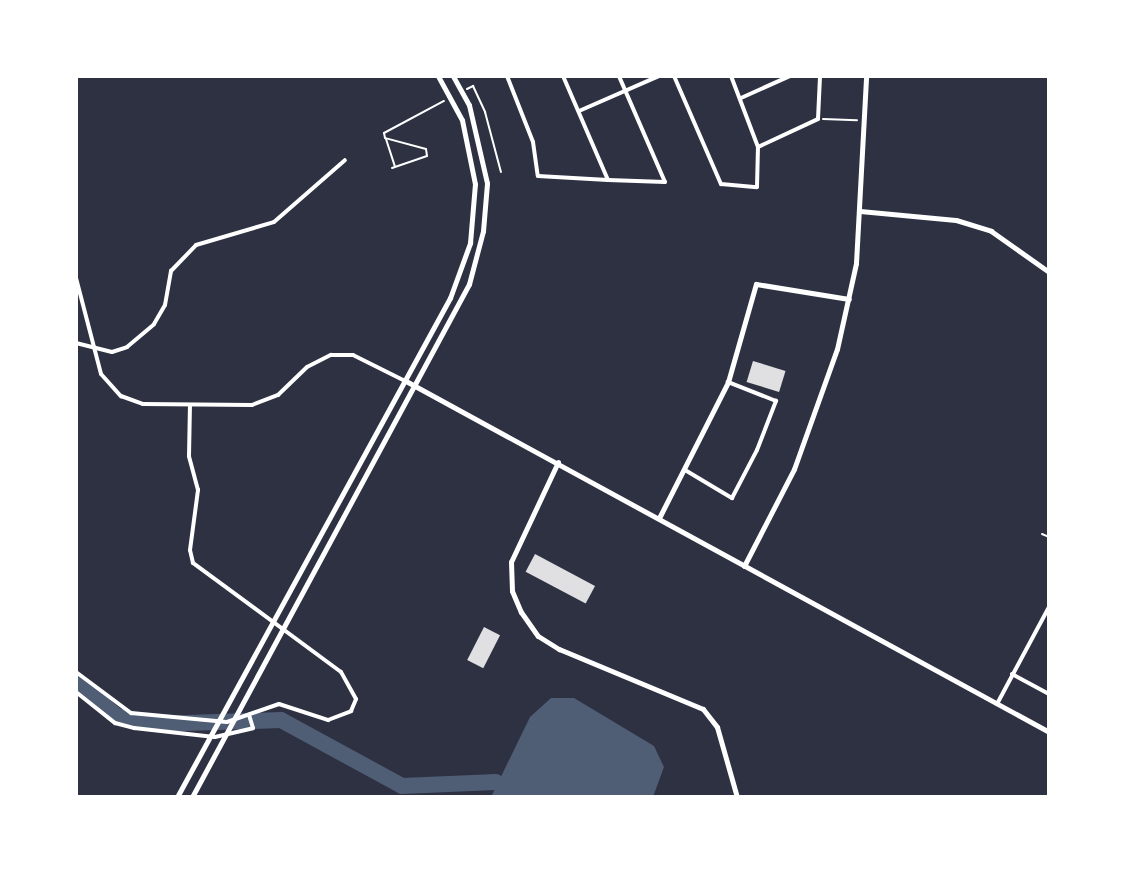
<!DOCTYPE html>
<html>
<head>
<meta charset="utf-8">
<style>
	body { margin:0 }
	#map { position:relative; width:1125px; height:873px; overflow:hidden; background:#2d3142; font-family:"Sofia Sans Condensed",sans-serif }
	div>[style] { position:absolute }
	.water>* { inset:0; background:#4f5d75 }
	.river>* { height:16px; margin:-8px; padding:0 8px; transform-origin:8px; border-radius:8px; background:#4f5d75 }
	.building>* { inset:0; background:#e0e0e3; transform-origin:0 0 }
	.path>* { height:2px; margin:-1px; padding:0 1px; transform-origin:1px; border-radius:1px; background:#fff }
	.minor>* { height:4px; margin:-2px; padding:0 2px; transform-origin:2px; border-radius:2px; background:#fff }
	.tertiary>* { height:5px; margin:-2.5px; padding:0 2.5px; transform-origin:2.5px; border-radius:2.5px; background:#fff }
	span { translate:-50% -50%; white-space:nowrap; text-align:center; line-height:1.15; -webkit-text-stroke:8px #fff; paint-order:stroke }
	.frame { position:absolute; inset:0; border:78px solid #fff; pointer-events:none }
</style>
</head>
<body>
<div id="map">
	<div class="water">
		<div style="clip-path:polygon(551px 698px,574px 698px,654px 746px,664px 767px,653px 797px,491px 797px,530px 717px)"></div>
	</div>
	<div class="river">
		<div style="left:76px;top:682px;width:53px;rotate:39.7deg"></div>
		<div style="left:117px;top:716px;width:39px;rotate:12deg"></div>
		<div style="left:155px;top:724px;width:126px;rotate:-1.8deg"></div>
		<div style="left:281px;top:720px;width:138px;rotate:28.6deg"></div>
		<div style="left:402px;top:786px;width:94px;rotate:-2.4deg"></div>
	</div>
	<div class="building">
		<div style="left:753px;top:361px;width:34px;height:22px;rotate:17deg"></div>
		<div style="left:535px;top:554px;width:68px;height:20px;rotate:28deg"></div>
		<div style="left:484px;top:627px;width:18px;height:37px;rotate:27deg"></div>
	</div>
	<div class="path">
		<div style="left:467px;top:89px;width:7px;rotate:-27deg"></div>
		<div style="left:473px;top:86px;width:29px;rotate:65deg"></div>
		<div style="left:485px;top:112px;width:62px;rotate:75.1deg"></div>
		<div style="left:823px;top:119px;width:34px;rotate:2deg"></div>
		<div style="left:386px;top:139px;width:28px;rotate:72deg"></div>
		<div style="left:392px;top:168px;width:37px;rotate:-19deg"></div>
		<div style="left:427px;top:156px;width:7px;rotate:-98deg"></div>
		<div style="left:426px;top:149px;width:42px;rotate:-165deg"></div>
		<div style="left:385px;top:138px;width:5px;rotate:-101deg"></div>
		<div style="left:384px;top:133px;width:68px;rotate:-28.1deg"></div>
		<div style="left:1042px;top:534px;width:8px;rotate:23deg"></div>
	</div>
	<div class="minor">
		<div style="left:507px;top:76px;width:71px;rotate:68.5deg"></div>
		<div style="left:533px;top:142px;width:34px;rotate:82deg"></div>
		<div style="left:538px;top:176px;width:70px;rotate:3.3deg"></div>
		<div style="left:608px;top:180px;width:113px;rotate:-113.4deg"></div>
		<div style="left:674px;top:76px;width:118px;rotate:66.5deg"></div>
		<div style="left:721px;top:184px;width:36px;rotate:5deg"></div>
		<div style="left:757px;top:187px;width:40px;rotate:-88.6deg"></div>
		<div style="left:758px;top:147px;width:76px;rotate:-110.8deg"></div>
		<div style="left:741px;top:98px;width:54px;rotate:-24.2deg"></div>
		<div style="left:579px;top:111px;width:87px;rotate:-23.6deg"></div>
		<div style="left:758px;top:147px;width:66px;rotate:-25deg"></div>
		<div style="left:818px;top:119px;width:43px;rotate:-87.3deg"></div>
		<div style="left:608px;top:180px;width:57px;rotate:2deg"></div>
		<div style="left:665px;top:182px;width:116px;rotate:-113.5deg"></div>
		<div style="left:76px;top:278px;width:99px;rotate:75.4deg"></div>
		<div style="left:101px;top:374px;width:30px;rotate:48deg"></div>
		<div style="left:121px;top:396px;width:23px;rotate:20deg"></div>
		<div style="left:143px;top:404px;width:109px;rotate:0.5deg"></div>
		<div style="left:252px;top:405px;width:28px;rotate:-21deg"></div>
		<div style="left:278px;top:395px;width:40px;rotate:-44deg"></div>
		<div style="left:307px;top:367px;width:27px;rotate:-27deg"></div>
		<div style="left:331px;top:355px;width:22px"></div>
		<div style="left:353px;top:355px;width:56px;rotate:26.6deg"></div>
		<div style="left:76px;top:343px;width:37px;rotate:14deg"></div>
		<div style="left:112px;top:352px;width:16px;rotate:-18deg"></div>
		<div style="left:127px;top:347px;width:35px;rotate:-40deg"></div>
		<div style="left:154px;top:324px;width:22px;rotate:-60deg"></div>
		<div style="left:165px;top:305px;width:35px;rotate:-80deg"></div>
		<div style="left:171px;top:271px;width:36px;rotate:-46deg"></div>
		<div style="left:196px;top:245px;width:81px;rotate:-16.4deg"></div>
		<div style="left:274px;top:222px;width:94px;rotate:-41.1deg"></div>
		<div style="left:685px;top:470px;width:55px;rotate:30.8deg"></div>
		<div style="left:732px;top:498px;width:54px;rotate:-62.5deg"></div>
		<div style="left:757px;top:450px;width:53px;rotate:-68.8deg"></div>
		<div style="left:776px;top:401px;width:52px;rotate:-158.4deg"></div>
		<div style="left:76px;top:672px;width:69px;rotate:36.7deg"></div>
		<div style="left:131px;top:713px;width:96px;rotate:5.4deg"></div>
		<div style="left:227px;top:722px;width:55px;rotate:-19.1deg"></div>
		<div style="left:279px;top:704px;width:52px;rotate:18.1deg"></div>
		<div style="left:328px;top:720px;width:25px;rotate:-21deg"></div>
		<div style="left:351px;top:711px;width:13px;rotate:-67deg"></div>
		<div style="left:356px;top:699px;width:31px;rotate:-119deg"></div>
		<div style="left:341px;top:672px;width:184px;rotate:-143.6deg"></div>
		<div style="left:193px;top:563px;width:13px;rotate:-103deg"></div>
		<div style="left:190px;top:550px;width:61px;rotate:-82.4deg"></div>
		<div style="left:198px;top:490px;width:35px;rotate:-105deg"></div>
		<div style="left:189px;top:456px;width:51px;rotate:-88.9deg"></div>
		<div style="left:1012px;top:674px;width:42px;rotate:28.4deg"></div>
		<div style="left:76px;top:692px;width:50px;rotate:38.5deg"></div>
		<div style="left:115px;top:723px;width:20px;rotate:15deg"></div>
		<div style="left:134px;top:728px;width:81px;rotate:6.3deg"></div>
		<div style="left:215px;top:737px;width:39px;rotate:-13deg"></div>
		<div style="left:253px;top:728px;width:14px;rotate:-107deg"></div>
		<div style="left:997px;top:704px;width:110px;rotate:-61.8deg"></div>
	</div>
	<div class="tertiary">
		<div style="left:860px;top:211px;width:96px;rotate:5.4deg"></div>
		<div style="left:956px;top:220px;width:37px;rotate:17deg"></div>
		<div style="left:991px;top:231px;width:71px;rotate:35.3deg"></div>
		<div style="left:404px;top:380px;width:735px;rotate:28.62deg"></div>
		<div style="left:558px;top:462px;width:110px;rotate:115.2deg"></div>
		<div style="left:511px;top:562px;width:29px;rotate:88deg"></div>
		<div style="left:512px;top:591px;width:23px;rotate:67deg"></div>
		<div style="left:521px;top:612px;width:29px;rotate:55deg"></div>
		<div style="left:538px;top:636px;width:25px;rotate:32deg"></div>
		<div style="left:559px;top:649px;width:156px;rotate:22.6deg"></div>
		<div style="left:703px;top:709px;width:23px;rotate:52deg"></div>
		<div style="left:717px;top:727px;width:73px;rotate:74.1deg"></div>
		<div style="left:659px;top:518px;width:153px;rotate:-63.1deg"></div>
		<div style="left:728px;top:382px;width:102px;rotate:-74.1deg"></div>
		<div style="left:756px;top:284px;width:94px;rotate:9.2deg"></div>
		<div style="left:744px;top:566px;width:109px;rotate:-62.7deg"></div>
		<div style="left:794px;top:469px;width:127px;rotate:-70.3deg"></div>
		<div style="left:837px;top:349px;width:88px;rotate:-77.5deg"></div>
		<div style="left:856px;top:263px;width:187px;rotate:-86.9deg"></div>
		<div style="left:177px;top:797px;width:569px;rotate:-61.32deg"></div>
		<div style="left:450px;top:298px;width:59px;rotate:-70deg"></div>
		<div style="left:470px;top:243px;width:59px;rotate:-85.2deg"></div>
		<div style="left:475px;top:184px;width:65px;rotate:-101.5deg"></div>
		<div style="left:462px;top:120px;width:50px;rotate:-118.6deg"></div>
		<div style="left:192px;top:797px;width:583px;rotate:-61.63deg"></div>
		<div style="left:469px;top:284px;width:55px;rotate:-75.2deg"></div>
		<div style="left:483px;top:231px;width:48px;rotate:-85.2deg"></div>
		<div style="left:487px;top:183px;width:80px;rotate:-103deg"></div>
		<div style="left:469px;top:105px;width:33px;rotate:-119deg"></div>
	</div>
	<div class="frame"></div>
</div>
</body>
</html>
